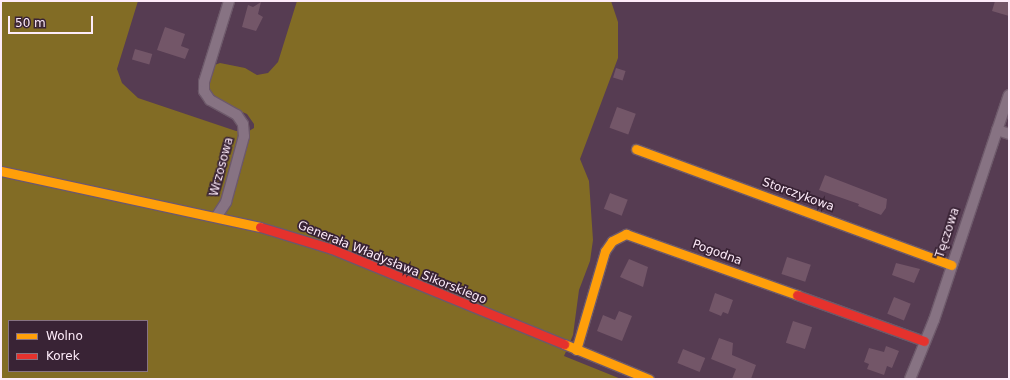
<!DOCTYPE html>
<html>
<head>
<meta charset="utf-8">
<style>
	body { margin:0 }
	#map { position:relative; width:1010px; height:380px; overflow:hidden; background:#563c52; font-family:"DejaVu Sans",sans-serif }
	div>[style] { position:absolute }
	.forest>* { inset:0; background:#826c25 }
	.building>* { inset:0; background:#735668; transform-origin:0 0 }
	.roads { filter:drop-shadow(1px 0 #6d596a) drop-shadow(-1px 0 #6d596a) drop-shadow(0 1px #6d596a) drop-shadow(0 -1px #6d596a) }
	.street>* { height:10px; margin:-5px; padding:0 5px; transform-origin:5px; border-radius:5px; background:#877383 }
	.slow>* { height:9px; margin:-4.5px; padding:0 4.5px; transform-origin:4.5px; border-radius:4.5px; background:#ff9f0a }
	.jam>* { height:9px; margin:-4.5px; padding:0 4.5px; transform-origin:4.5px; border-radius:4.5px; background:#e5322d }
	span { translate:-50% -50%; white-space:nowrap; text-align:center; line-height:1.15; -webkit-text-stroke:3.5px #392335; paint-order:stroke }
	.street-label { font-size:12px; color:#fdebf9 }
	.frame { position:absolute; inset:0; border:2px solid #fdebf9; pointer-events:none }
	.legend { position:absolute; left:8px; top:320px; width:140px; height:52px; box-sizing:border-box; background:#392335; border:1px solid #877383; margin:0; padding:5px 7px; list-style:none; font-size:12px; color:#fdebf9 }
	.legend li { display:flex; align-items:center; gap:8px; height:20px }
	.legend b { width:20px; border:1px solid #877383 }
	.scale { position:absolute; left:8px; top:16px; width:85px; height:18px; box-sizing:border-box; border:2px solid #fdebf9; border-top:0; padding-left:5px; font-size:12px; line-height:14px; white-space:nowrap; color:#fdebf9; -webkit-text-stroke:3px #392335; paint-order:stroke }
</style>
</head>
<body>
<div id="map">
	<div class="forest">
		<div style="clip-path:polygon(evenodd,1px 1px,138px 1px,117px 69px,122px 83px,138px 98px,236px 131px,249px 131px,254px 128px,254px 124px,247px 114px,212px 99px,208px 89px,212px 66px,220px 63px,245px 68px,257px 75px,268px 73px,278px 62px,297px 1px,611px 1px,618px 22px,618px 58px,580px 159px,589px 181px,593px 240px,590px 261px,579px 290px,573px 335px,564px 356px,621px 379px,1px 379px,1px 1px,9px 321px,147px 321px,147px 371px,9px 371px,9px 321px)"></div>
	</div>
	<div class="building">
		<div style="clip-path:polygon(995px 1px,1009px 1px,1009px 16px,992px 11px)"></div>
		<div style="clip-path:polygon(261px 2px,258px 14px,263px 17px,256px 31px,242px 27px,248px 5px,253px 7px)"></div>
		<div style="clip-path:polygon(165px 27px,185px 34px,181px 46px,189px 49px,185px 59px,157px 50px)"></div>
		<div style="left:135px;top:49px;width:18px;height:11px;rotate:16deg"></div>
		<div style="left:616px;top:68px;width:10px;height:10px;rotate:17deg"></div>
		<div style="left:617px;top:107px;width:20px;height:22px;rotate:20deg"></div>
		<div style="clip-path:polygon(825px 175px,887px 199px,886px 208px,881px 215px,858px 206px,859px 204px,819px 190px)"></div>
		<div style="left:610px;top:193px;width:19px;height:17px;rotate:21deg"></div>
		<div style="left:787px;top:257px;width:25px;height:18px;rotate:18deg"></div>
		<div style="clip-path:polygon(629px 259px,648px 267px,643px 287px,620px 277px)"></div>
		<div style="clip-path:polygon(896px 263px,920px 269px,914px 283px,892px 275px)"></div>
		<div style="clip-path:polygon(715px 293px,733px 300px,728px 314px,723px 312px,721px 316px,709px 311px)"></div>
		<div style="left:894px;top:297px;width:18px;height:18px;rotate:22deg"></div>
		<div style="clip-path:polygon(619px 311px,632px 316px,622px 341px,597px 331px,603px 315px,615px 320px)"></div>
		<div style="left:793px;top:321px;width:20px;height:23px;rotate:18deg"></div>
		<div style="clip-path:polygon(719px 338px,733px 343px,732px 355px,756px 365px,751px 379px,732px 379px,736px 369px,711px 359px)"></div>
		<div style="clip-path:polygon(886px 346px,899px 351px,892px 368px,887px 366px,884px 375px,867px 369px,869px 364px,864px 362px,869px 348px,884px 352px)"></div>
		<div style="left:683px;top:349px;width:24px;height:15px;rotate:22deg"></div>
	</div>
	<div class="roads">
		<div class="street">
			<div style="left:997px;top:130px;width:13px;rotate:18deg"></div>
			<div style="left:217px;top:216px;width:17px;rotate:-57deg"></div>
			<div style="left:226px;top:202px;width:68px;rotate:-74.7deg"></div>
			<div style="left:244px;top:136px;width:12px;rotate:-95deg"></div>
			<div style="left:243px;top:124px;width:11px;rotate:-124deg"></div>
			<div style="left:237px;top:115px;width:31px;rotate:-151deg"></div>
			<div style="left:210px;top:100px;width:11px;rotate:-124deg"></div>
			<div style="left:204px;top:91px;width:9px;rotate:-90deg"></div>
			<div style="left:204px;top:82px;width:85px;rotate:-72.8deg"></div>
			<div style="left:910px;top:379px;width:64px;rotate:-67.9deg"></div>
			<div style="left:934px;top:320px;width:237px;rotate:-71.6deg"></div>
		</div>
		<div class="slow">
			<div style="left:636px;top:149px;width:336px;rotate:20.2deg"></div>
			<div style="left:1px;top:171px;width:265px;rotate:12.2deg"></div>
			<div style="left:564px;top:344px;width:92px;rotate:22.4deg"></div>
			<div style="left:576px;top:350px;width:103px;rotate:-73.7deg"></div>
			<div style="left:605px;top:251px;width:12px;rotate:-55deg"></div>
			<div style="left:612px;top:241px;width:16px;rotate:-27deg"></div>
			<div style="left:626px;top:234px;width:182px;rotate:19.6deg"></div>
		</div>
		<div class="jam">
			<div style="left:260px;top:227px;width:75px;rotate:17deg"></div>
			<div style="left:332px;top:249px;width:251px;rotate:22.3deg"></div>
			<div style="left:797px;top:295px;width:135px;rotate:19.9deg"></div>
		</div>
	</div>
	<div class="street-label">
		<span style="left:222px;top:167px;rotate:-75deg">Wrzosowa</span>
		<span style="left:798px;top:195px;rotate:20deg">Storczykowa</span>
		<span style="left:948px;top:233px;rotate:-72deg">Tęczowa</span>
		<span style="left:717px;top:253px;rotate:20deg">Pogodna</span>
		<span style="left:392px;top:263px;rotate:22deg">Generała Władysława Sikorskiego</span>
	</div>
	<div class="frame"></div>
	<ul class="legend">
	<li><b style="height:5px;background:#ff9f0a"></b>Wolno</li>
	<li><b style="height:5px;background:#e5322d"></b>Korek</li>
	</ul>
	<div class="scale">50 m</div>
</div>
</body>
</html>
